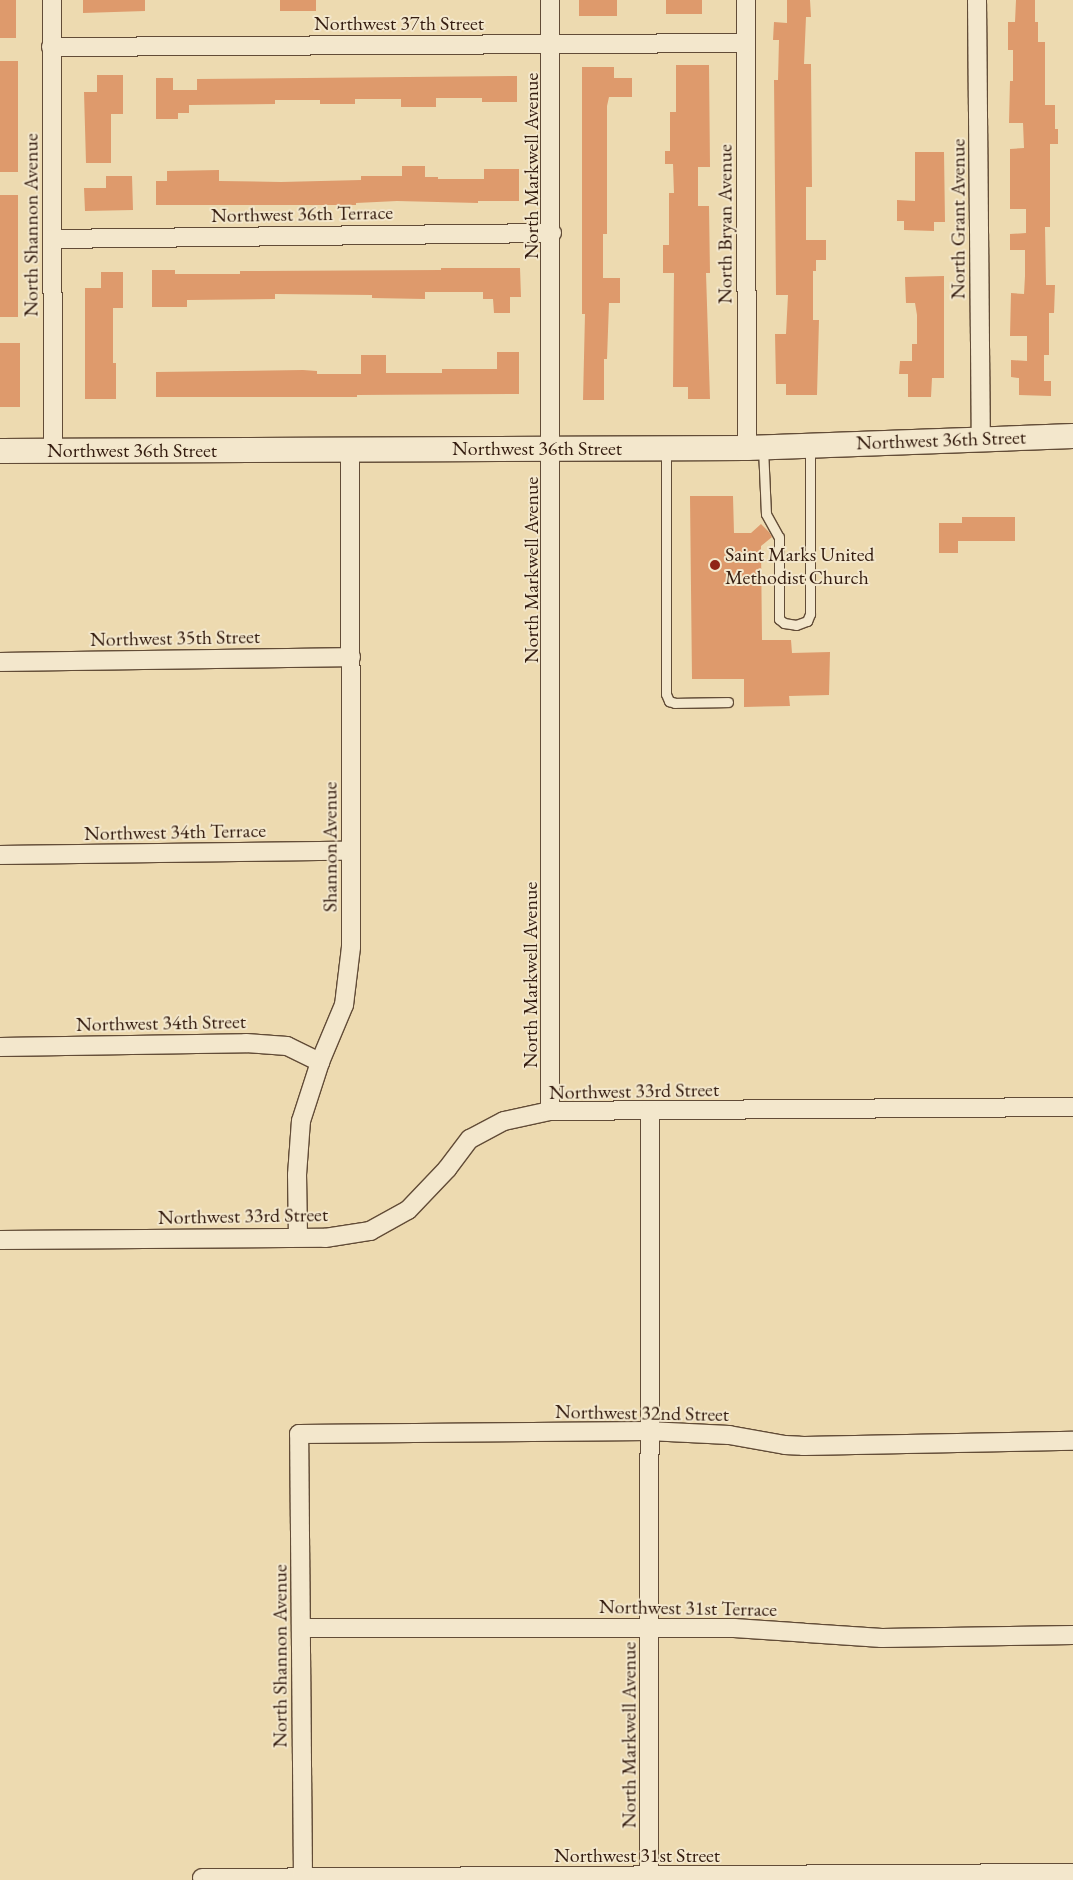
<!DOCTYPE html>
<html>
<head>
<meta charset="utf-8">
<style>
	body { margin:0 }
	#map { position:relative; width:1073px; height:1880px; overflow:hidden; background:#eddab0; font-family:"EB Garamond",serif }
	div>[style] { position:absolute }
	.building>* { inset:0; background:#de9a6c; transform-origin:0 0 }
	.roads { filter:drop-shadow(1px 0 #624c37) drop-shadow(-1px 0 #624c37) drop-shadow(0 1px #624c37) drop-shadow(0 -1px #624c37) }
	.lane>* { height:9px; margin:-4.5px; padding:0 4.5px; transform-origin:4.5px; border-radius:4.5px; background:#f3e7cc }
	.street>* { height:18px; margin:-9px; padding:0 9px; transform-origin:9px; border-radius:9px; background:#f3e7cc }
	.secondary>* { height:24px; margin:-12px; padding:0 12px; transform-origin:12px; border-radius:12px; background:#f3e7cc }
	.dots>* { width:14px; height:14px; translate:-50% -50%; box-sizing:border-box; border:2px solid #f3e7cc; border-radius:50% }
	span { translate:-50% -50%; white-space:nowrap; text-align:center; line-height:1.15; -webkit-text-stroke:4px #f3e7cc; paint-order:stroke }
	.street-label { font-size:20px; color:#341c0f }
	.poi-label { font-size:20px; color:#341c0f }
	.left { translate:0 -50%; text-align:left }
</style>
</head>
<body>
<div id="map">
	<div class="building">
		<div style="left:0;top:0;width:16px;height:38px"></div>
		<div style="clip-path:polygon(83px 0,145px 0,145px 11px,83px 13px)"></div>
		<div style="left:280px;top:0;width:36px;height:11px"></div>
		<div style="left:579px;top:0;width:38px;height:16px"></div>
		<div style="left:666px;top:0;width:36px;height:14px"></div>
		<div style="clip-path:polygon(787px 0,810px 0,811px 17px,806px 17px,804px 64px,811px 64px,812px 187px,806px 187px,806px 240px,826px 240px,826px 260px,816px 260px,816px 271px,813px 271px,813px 320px,819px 320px,817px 395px,786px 395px,786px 384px,776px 384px,775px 334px,786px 334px,788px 295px,776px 295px,774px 80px,778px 80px,779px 40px,773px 40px,774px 22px,787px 23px)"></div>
		<div style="clip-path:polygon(1016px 0,1035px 0,1035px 22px,1038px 22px,1038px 42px,1045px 42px,1045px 105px,1055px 105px,1055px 129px,1058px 129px,1058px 144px,1050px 144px,1050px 227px,1045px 227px,1046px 285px,1055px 285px,1054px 313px,1049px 313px,1049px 355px,1044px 355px,1044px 381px,1051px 381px,1051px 396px,1019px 395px,1019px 378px,1011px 377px,1011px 360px,1027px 361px,1027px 336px,1010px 336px,1011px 293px,1024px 294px,1025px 276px,1025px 250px,1010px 250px,1010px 234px,1026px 233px,1026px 209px,1010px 209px,1010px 149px,1024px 148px,1023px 123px,1009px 123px,1010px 81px,1013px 81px,1013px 50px,1008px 50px,1008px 22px,1015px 22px)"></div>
		<div style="left:0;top:61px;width:18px;height:111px"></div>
		<div style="clip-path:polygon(676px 65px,709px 65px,710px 167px,698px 167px,698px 206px,709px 206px,710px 273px,706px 273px,710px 399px,688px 399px,688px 387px,673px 387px,674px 273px,663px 273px,663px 245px,669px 245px,669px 193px,674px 193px,673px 164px,665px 164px,665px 151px,670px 151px,670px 112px,676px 112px)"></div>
		<div style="clip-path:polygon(582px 67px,614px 67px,614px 78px,632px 78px,632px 97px,609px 97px,607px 106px,607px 234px,603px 234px,603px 278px,620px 278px,620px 303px,609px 303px,607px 359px,604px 359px,604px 400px,583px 400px,585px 314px,582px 314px)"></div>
		<div style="clip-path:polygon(97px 75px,123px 75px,123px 114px,111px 114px,111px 163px,86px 163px,84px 92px,97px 92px)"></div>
		<div style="clip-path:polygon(517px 76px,517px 102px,482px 102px,482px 98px,436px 98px,436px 107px,401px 107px,401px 99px,355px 99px,355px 104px,320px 104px,320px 100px,275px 100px,275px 104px,189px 105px,189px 113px,178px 113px,178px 119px,156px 119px,156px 78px,173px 78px,173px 90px,197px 90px,197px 79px)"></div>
		<div style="clip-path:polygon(915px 152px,944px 152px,945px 222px,934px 222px,934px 231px,904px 230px,904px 221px,897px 221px,897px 200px,915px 201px)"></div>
		<div style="clip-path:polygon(402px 166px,425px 166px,425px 177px,438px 177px,438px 179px,484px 179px,484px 169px,519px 169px,519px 201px,478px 201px,478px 203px,397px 201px,356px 203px,356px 205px,156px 205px,156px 181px,167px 181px,167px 171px,219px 170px,219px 181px,281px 182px,361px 180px,361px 176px,402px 176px)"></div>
		<div style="clip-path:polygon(106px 176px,132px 176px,133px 210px,85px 211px,84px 188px,106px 188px)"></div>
		<div style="left:0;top:195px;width:18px;height:122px"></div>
		<div style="clip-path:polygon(441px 268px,520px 268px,521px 297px,510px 297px,510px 313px,494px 313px,493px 299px,483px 299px,483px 292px,425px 292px,425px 299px,372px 298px,372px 295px,275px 294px,275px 299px,187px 300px,187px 307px,152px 307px,152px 270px,175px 270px,175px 274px,240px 274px,240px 271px,441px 270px)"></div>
		<div style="clip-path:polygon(101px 272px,123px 272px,123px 308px,113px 308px,113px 363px,116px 363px,116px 399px,85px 399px,85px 288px,101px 288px)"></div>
		<div style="clip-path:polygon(944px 276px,944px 378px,932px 378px,931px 397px,908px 397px,908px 374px,899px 374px,900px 361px,912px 361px,912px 344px,917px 344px,917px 315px,915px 303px,906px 303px,905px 277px)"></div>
		<div style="left:0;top:343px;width:20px;height:64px"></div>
		<div style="clip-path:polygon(497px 352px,519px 352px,519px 394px,357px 395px,357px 397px,156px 397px,156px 372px,303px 370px,317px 371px,317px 374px,361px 374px,361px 355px,386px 355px,386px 373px,442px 373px,442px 369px,497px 369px)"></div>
		<div style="clip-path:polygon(690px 496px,733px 496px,734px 533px,751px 533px,761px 524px,769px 532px,772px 537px,761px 546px,762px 640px,791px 640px,792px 653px,830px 652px,829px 695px,789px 696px,790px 706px,744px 707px,744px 679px,692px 679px)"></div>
		<div style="clip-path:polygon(962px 517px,1015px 517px,1015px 541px,958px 541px,958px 553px,939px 553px,939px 523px,962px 523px)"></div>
	</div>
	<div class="roads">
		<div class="lane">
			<div style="left:666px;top:448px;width:246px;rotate:90deg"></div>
			<div style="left:666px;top:694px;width:8px;rotate:67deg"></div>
			<div style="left:669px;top:701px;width:6px;rotate:18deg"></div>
			<div style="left:675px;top:703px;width:53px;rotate:-1.1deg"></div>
			<div style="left:763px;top:448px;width:66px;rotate:87.4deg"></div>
			<div style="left:766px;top:514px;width:26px;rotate:61deg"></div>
			<div style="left:779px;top:537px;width:82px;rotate:90deg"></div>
			<div style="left:779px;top:619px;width:6px;rotate:39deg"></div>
			<div style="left:784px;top:623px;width:12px;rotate:9deg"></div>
			<div style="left:796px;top:625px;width:12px;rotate:-20deg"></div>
			<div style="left:807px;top:621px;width:8px;rotate:-67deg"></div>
			<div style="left:810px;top:614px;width:167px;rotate:-90deg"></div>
		</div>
		<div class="street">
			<div style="left:52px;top:0;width:450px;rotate:89.9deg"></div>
			<div style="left:746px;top:0;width:448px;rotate:89.9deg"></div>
			<div style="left:977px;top:0;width:438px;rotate:89.5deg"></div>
			<div style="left:51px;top:47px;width:695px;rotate:-0.33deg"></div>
			<div style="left:52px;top:239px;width:500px;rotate:-0.69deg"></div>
			<div style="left:0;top:662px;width:351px;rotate:-0.8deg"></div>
			<div style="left:0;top:855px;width:350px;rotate:-0.7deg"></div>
			<div style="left:0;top:1047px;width:246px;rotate:-0.9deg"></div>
			<div style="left:246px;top:1043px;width:41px;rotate:4.2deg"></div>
			<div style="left:287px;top:1046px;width:37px;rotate:26deg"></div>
			<div style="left:550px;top:1111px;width:1111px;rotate:-90deg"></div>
			<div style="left:298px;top:1237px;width:62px;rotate:-90.9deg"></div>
			<div style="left:297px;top:1175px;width:54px;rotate:-85.8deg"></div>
			<div style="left:301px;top:1121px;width:62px;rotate:-72.1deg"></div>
			<div style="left:320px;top:1062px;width:62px;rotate:-67.2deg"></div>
			<div style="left:344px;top:1005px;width:58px;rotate:-83.1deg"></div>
			<div style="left:351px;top:947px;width:498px;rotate:-90.1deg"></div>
			<div style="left:0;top:1240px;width:325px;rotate:-0.4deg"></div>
			<div style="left:325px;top:1238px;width:46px;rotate:-8.8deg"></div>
			<div style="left:370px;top:1231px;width:43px;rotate:-28.9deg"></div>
			<div style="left:408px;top:1210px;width:57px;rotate:-46.4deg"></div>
			<div style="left:447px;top:1169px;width:38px;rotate:-53deg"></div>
			<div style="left:470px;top:1139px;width:38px;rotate:-28deg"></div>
			<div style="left:504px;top:1121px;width:47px;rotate:-12.3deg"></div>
			<div style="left:550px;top:1111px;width:523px;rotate:-0.44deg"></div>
			<div style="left:302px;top:1628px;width:432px"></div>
			<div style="left:734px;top:1628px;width:148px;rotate:3.9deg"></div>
			<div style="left:882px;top:1638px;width:191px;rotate:-0.9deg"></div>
			<div style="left:202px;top:1878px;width:871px;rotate:-0.33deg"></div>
			<div style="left:303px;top:1878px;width:444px;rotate:-90.5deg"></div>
			<div style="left:299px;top:1434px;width:349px;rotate:-0.5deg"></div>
			<div style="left:648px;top:1431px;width:81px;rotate:2.8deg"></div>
			<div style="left:729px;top:1435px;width:57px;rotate:10.1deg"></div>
			<div style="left:785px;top:1445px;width:19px;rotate:3deg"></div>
			<div style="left:804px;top:1446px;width:269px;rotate:-1.1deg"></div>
			<div style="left:649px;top:1880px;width:769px;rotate:-89.93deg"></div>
		</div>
		<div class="secondary">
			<div style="left:0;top:451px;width:747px;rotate:-0.23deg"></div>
			<div style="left:747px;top:448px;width:326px;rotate:-2.1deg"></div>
		</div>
	</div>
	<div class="dots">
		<div style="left:715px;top:565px;background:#8f2418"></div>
	</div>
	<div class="street-label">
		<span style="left:399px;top:23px">Northwest 37th Street</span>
		<span style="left:531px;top:166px;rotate:-90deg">North Markwell Avenue</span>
		<span style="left:302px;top:214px;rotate:-1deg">Northwest 36th Terrace</span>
		<span style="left:958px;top:219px;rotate:-90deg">North Grant Avenue</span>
		<span style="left:725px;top:224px;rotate:-90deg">North Bryan Avenue</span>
		<span style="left:31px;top:225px;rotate:-90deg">North Shannon Avenue</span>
		<span style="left:941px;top:440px;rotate:-2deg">Northwest 36th Street</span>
		<span style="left:537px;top:448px">Northwest 36th Street</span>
		<span style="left:132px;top:450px">Northwest 36th Street</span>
		<span style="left:531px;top:570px;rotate:-90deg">North Markwell Avenue</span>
		<span style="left:175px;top:638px;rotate:-1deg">Northwest 35th Street</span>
		<span style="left:175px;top:832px;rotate:-1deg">Northwest 34th Terrace</span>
		<span style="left:330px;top:847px;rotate:-90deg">Shannon Avenue</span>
		<span style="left:530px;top:975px;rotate:-90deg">North Markwell Avenue</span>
		<span style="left:161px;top:1023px;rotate:-1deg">Northwest 34th Street</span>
		<span style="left:634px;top:1091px;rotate:-1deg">Northwest 33rd Street</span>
		<span style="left:243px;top:1216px;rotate:-1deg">Northwest 33rd Street</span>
		<span style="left:642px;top:1413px;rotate:1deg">Northwest 32nd Street</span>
		<span style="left:688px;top:1608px;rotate:1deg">Northwest 31st Terrace</span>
		<span style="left:280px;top:1656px;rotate:-90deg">North Shannon Avenue</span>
		<span style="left:629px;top:1735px;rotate:-90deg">North Markwell Avenue</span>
		<span style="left:637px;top:1855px">Northwest 31st Street</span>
	</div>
	<div class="poi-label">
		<span class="left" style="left:725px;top:566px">Saint Marks United<br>Methodist Church</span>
	</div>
</div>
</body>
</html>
